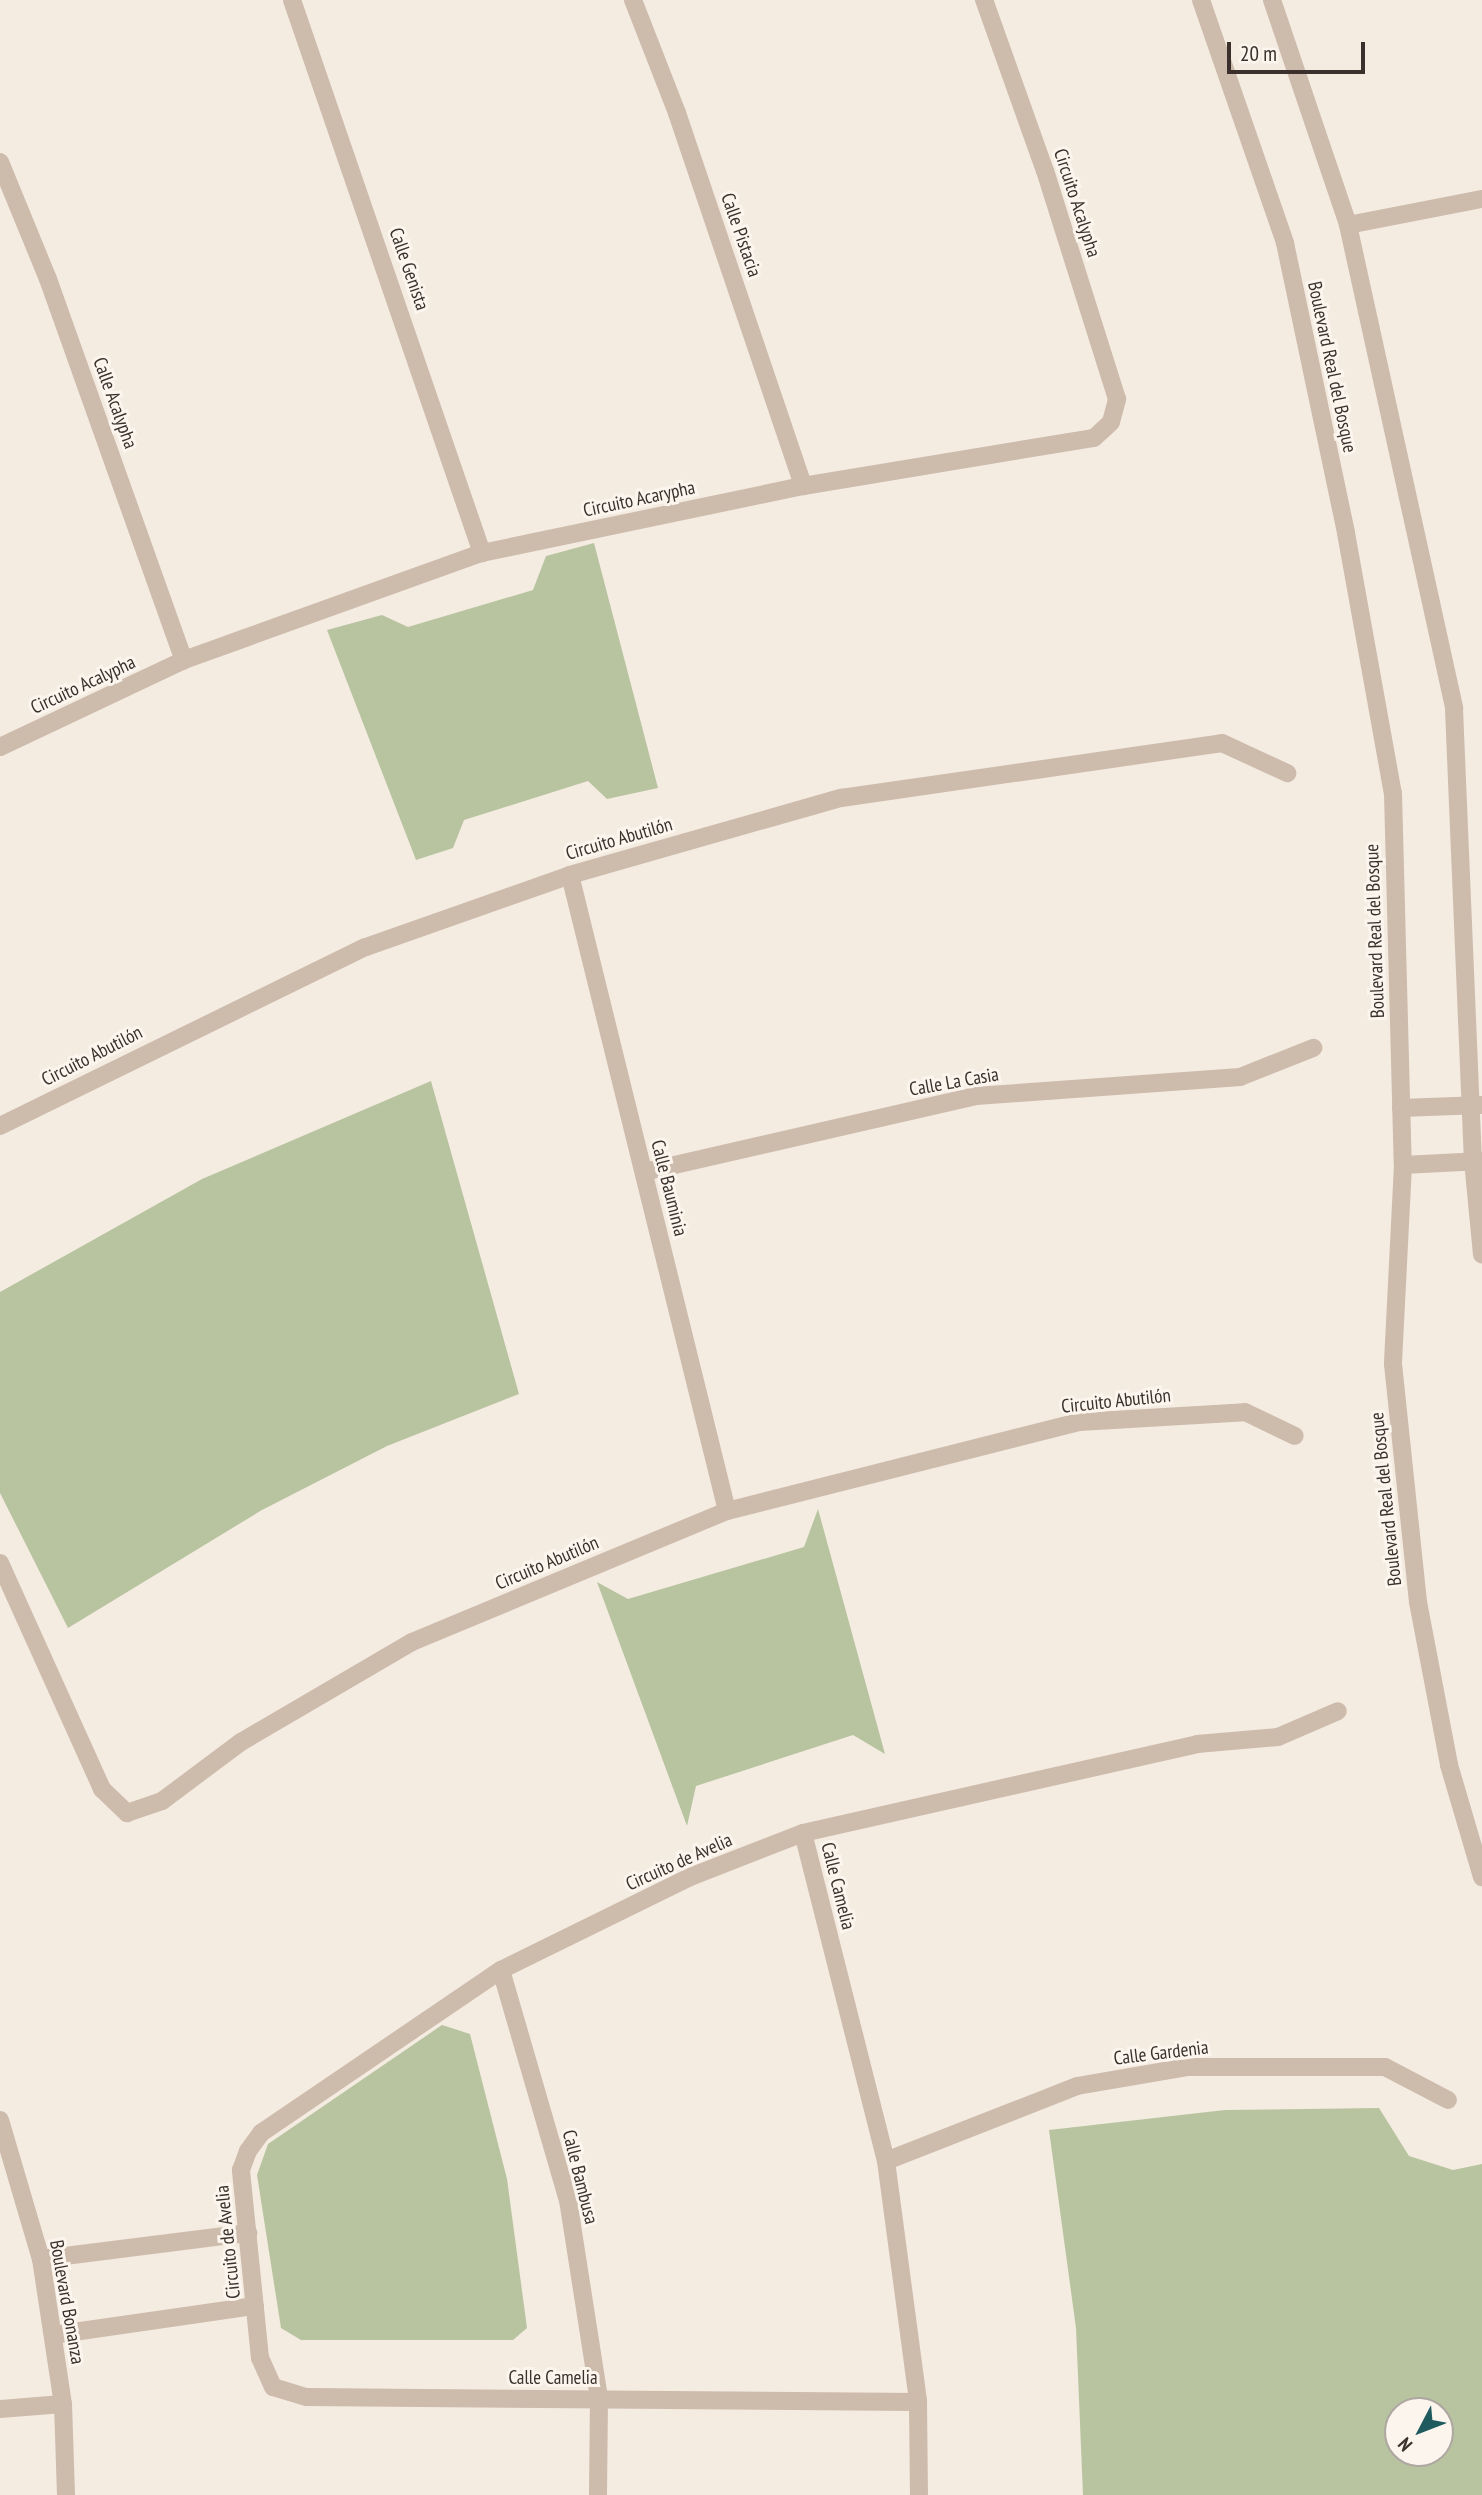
<!DOCTYPE html>
<html>
<head>
<meta charset="utf-8">
<style>
	body { margin:0 }
	#map { position:relative; width:1482px; height:2495px; overflow:hidden; background:#f4ebe1; font-family:"PT Sans Narrow",sans-serif }
	div>[style] { position:absolute }
	.green>* { inset:0; background:#b8c4a0 }
	.minor>* { height:18px; margin:-9px; padding:0 9px; transform-origin:9px; border-radius:9px; background:#cdbbac }
	.tertiary>* { height:18px; margin:-9px; padding:0 9px; transform-origin:9px; border-radius:9px; background:#cdbbac }
	span { translate:-50% -50%; white-space:nowrap; text-align:center; line-height:1.15; -webkit-text-stroke:6px #fbf5ee; paint-order:stroke }
	.street-label { font-size:19px; color:#3b302b }
	.north { position:absolute; left:1384px; top:2397px; width:70px; height:70px; box-sizing:border-box; background:#fbf5ee; border:2px solid #aea6a0; border-radius:50%; rotate:228deg; font-size:19px; font-weight:700; line-height:28px; text-align:center; color:#3b302b }
	.north::after { content:''; display:block; margin:auto; width:24px; height:32px; background:#1f5a5e; clip-path:polygon(50% 0,100% 100%,50% 72%,0 100%) }
	.scale { position:absolute; left:1227px; top:42px; width:138px; height:32px; box-sizing:border-box; border:4px solid #3b302b; border-top:0; padding-left:9px; font-size:21px; line-height:24px; white-space:nowrap; color:#3b302b; -webkit-text-stroke:5px #fbf5ee; paint-order:stroke }
</style>
</head>
<body>
<div id="map">
	<div class="green">
		<div style="clip-path:polygon(594px 543px,658px 788px,607px 799px,588px 781px,464px 820px,453px 848px,416px 860px,327px 630px,382px 615px,408px 627px,533px 590px,546px 556px)"></div>
		<div style="clip-path:polygon(431px 1081px,519px 1394px,387px 1446px,262px 1510px,68px 1628px,0 1493px,0 1292px,202px 1179px)"></div>
		<div style="clip-path:polygon(818px 1509px,885px 1754px,853px 1735px,696px 1786px,687px 1826px,597px 1582px,628px 1599px,804px 1547px)"></div>
		<div style="clip-path:polygon(442px 2025px,470px 2034px,507px 2179px,527px 2328px,513px 2340px,301px 2340px,281px 2328px,257px 2175px,268px 2144px)"></div>
		<div style="clip-path:polygon(evenodd,1379px 2108px,1409px 2156px,1453px 2170px,1482px 2164px,1482px 2495px,1083px 2495px,1076px 2328px,1049px 2130px,1225px 2110px,1379px 2108px,1398px 2411px,1440px 2411px,1440px 2453px,1398px 2453px,1398px 2411px)"></div>
	</div>
	<div class="minor">
		<div style="left:292px;top:0;width:585px;rotate:71.04deg"></div>
		<div style="left:633px;top:0;width:121px;rotate:68.7deg"></div>
		<div style="left:677px;top:113px;width:394px;rotate:71.3deg"></div>
		<div style="left:0;top:162px;width:126px;rotate:67.7deg"></div>
		<div style="left:48px;top:279px;width:405px;rotate:70.4deg"></div>
		<div style="left:1348px;top:225px;width:136px;rotate:-11deg"></div>
		<div style="left:0;top:747px;width:204px;rotate:-25.3deg"></div>
		<div style="left:184px;top:660px;width:317px;rotate:-19.8deg"></div>
		<div style="left:482px;top:553px;width:328px;rotate:-11.8deg"></div>
		<div style="left:803px;top:486px;width:295px;rotate:-9.4deg"></div>
		<div style="left:1094px;top:438px;width:23px;rotate:-43deg"></div>
		<div style="left:1111px;top:422px;width:24px;rotate:-75deg"></div>
		<div style="left:1117px;top:399px;width:239px;rotate:-107.5deg"></div>
		<div style="left:1045px;top:171px;width:182px;rotate:-109.6deg"></div>
		<div style="left:570px;top:875px;width:655px;rotate:76.13deg"></div>
		<div style="left:1401px;top:1108px;width:81px;rotate:-2.1deg"></div>
		<div style="left:0;top:1126px;width:407px;rotate:-26.1deg"></div>
		<div style="left:366px;top:947px;width:216px;rotate:-19.4deg"></div>
		<div style="left:570px;top:875px;width:282px;rotate:-15.9deg"></div>
		<div style="left:841px;top:798px;width:385px;rotate:-8.2deg"></div>
		<div style="left:1222px;top:743px;width:72px;rotate:24.8deg"></div>
		<div style="left:1403px;top:1165px;width:79px;rotate:-2.9deg"></div>
		<div style="left:644px;top:1172px;width:341px;rotate:-12.9deg"></div>
		<div style="left:976px;top:1096px;width:265px;rotate:-4.1deg"></div>
		<div style="left:1240px;top:1077px;width:79px;rotate:-21.7deg"></div>
		<div style="left:0;top:1563px;width:248px;rotate:65.7deg"></div>
		<div style="left:102px;top:1789px;width:35px;rotate:44deg"></div>
		<div style="left:127px;top:1813px;width:37px;rotate:-19deg"></div>
		<div style="left:162px;top:1801px;width:99px;rotate:-36.8deg"></div>
		<div style="left:241px;top:1742px;width:198px;rotate:-30.3deg"></div>
		<div style="left:412px;top:1642px;width:341px;rotate:-22.6deg"></div>
		<div style="left:727px;top:1511px;width:363px;rotate:-14.2deg"></div>
		<div style="left:1079px;top:1422px;width:166px;rotate:-3.4deg"></div>
		<div style="left:1245px;top:1412px;width:55px;rotate:25.6deg"></div>
		<div style="left:803px;top:1833px;width:338px;rotate:75.8deg"></div>
		<div style="left:886px;top:2161px;width:243px;rotate:82.4deg"></div>
		<div style="left:918px;top:2402px;width:93px;rotate:89.4deg"></div>
		<div style="left:501px;top:1970px;width:240px;rotate:73.8deg"></div>
		<div style="left:568px;top:2200px;width:201px;rotate:81.1deg"></div>
		<div style="left:599px;top:2399px;width:96px;rotate:90.6deg"></div>
		<div style="left:886px;top:2161px;width:205px;rotate:-21.4deg"></div>
		<div style="left:1077px;top:2086px;width:113px;rotate:-9.7deg"></div>
		<div style="left:1188px;top:2067px;width:197px"></div>
		<div style="left:1385px;top:2067px;width:71px;rotate:27.6deg"></div>
		<div style="left:41px;top:2259px;width:209px;rotate:-7.2deg"></div>
		<div style="left:53px;top:2335px;width:204px;rotate:-8.2deg"></div>
		<div style="left:918px;top:2402px;width:612px;rotate:-179.53deg"></div>
		<div style="left:306px;top:2397px;width:34px;rotate:-163deg"></div>
		<div style="left:273px;top:2387px;width:32px;rotate:-114deg"></div>
		<div style="left:260px;top:2358px;width:189px;rotate:-95.8deg"></div>
		<div style="left:241px;top:2170px;width:20px;rotate:-70deg"></div>
		<div style="left:248px;top:2151px;width:22px;rotate:-54deg"></div>
		<div style="left:261px;top:2133px;width:290px;rotate:-34.2deg"></div>
		<div style="left:501px;top:1970px;width:211px;rotate:-26.2deg"></div>
		<div style="left:690px;top:1877px;width:121px;rotate:-21.3deg"></div>
		<div style="left:803px;top:1833px;width:404px;rotate:-12.7deg"></div>
		<div style="left:1197px;top:1744px;width:81px;rotate:-4.9deg"></div>
		<div style="left:1278px;top:1737px;width:65px;rotate:-23.4deg"></div>
	</div>
	<div class="tertiary">
		<div style="left:1201px;top:0;width:257px;rotate:70.9deg"></div>
		<div style="left:1285px;top:243px;width:296px;rotate:78.1deg"></div>
		<div style="left:1346px;top:533px;width:264px;rotate:79.8deg"></div>
		<div style="left:1393px;top:793px;width:372px;rotate:88.5deg"></div>
		<div style="left:1403px;top:1165px;width:199px;rotate:92.9deg"></div>
		<div style="left:1393px;top:1364px;width:239px;rotate:84deg"></div>
		<div style="left:1418px;top:1602px;width:166px;rotate:79.2deg"></div>
		<div style="left:1449px;top:1765px;width:117px;rotate:73.6deg"></div>
		<div style="left:1272px;top:0;width:237px;rotate:71.3deg"></div>
		<div style="left:1348px;top:225px;width:495px;rotate:77.6deg"></div>
		<div style="left:1454px;top:709px;width:452px;rotate:87.6deg"></div>
		<div style="left:1473px;top:1161px;width:94px;rotate:84.5deg"></div>
		<div style="left:0;top:2120px;width:145px;rotate:73.6deg"></div>
		<div style="left:41px;top:2259px;width:147px;rotate:81.4deg"></div>
		<div style="left:63px;top:2404px;width:91px;rotate:88.1deg"></div>
		<div style="left:0;top:2409px;width:63px;rotate:-4.5deg"></div>
	</div>
	<div class="street-label">
		<span style="left:1077px;top:203px;rotate:72deg">Circuito Acalypha</span>
		<span style="left:741px;top:235px;rotate:71deg">Calle Pistacia</span>
		<span style="left:409px;top:269px;rotate:71deg">Calle Genista</span>
		<span style="left:1332px;top:367px;rotate:78deg">Boulevard Real del Bosque</span>
		<span style="left:115px;top:403px;rotate:70deg">Calle Acalypha</span>
		<span style="left:639px;top:499px;rotate:-12deg">Circuito Acarypha</span>
		<span style="left:83px;top:685px;rotate:-25deg">Circuito Acalypha</span>
		<span style="left:619px;top:839px;rotate:-16deg">Circuito Abutilón</span>
		<span style="left:1375px;top:931px;rotate:-92deg">Boulevard Real del Bosque</span>
		<span style="left:92px;top:1056px;rotate:-27deg">Circuito Abutilón</span>
		<span style="left:954px;top:1082px;rotate:-10deg">Calle La Casia</span>
		<span style="left:669px;top:1188px;rotate:76deg">Calle Bauminia</span>
		<span style="left:1116px;top:1401px;rotate:-6deg">Circuito Abutilón</span>
		<span style="left:1386px;top:1499px;rotate:-96deg">Boulevard Real del Bosque</span>
		<span style="left:547px;top:1563px;rotate:-23deg">Circuito Abutilón</span>
		<span style="left:679px;top:1862px;rotate:-24deg">Circuito de Avelia</span>
		<span style="left:838px;top:1886px;rotate:76deg">Calle Camelia</span>
		<span style="left:1161px;top:2053px;rotate:-7deg">Calle Gardenia</span>
		<span style="left:580px;top:2177px;rotate:76deg">Calle Bambusa</span>
		<span style="left:228px;top:2242px;rotate:-96deg">Circuito de Avelia</span>
		<span style="left:67px;top:2302px;rotate:80deg">Boulevard Bonanza</span>
		<span style="left:553px;top:2378px">Calle Camelia</span>
	</div>
	<div class="north">N</div>
	<div class="scale">20 m</div>
</div>
</body>
</html>
